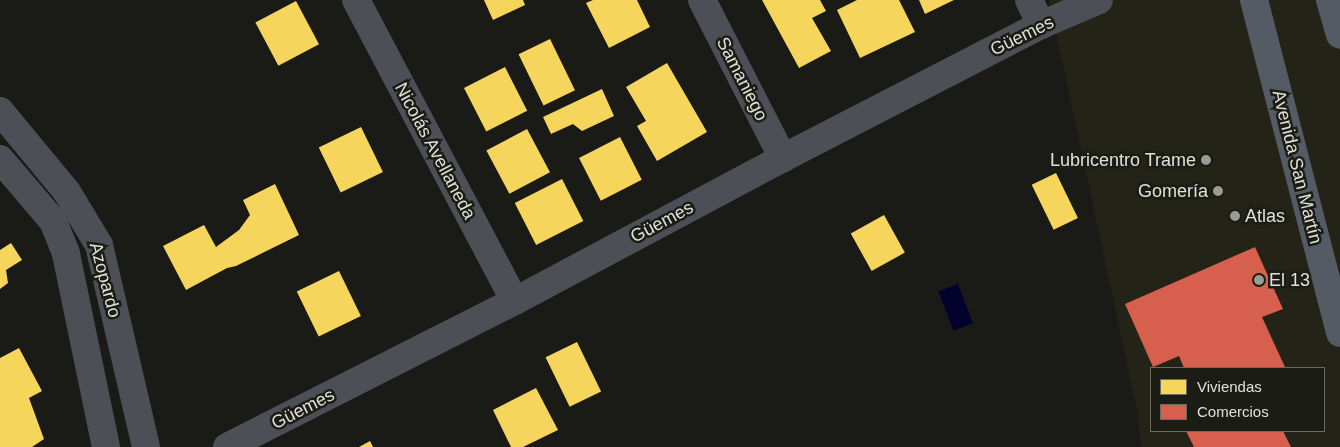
<!DOCTYPE html>
<html>
<head>
<meta charset="utf-8">
<style>
	body { margin:0 }
	#map { position:relative; width:1340px; height:447px; overflow:hidden; background:#1a1a16; font-family:Arial,sans-serif }
	div>[style] { position:absolute }
	.built>* { inset:0; background:#232417 }
	.water>* { inset:0; background:#02022c; transform-origin:0 0 }
	.homes>* { inset:0; background:#f6d55c; transform-origin:0 0 }
	.shops>* { inset:0; background:#d6604d }
	.minor>* { height:28px; margin:-14px; padding:0 14px; transform-origin:14px; border-radius:14px; background:#4c5056 }
	.major>* { height:28px; margin:-14px; padding:0 14px; transform-origin:14px; border-radius:14px; background:#545b64 }
	.dots>* { width:14px; height:14px; translate:-50% -50%; box-sizing:border-box; border:2px solid #1b1c14; border-radius:50% }
	span { translate:-50% -50%; white-space:nowrap; text-align:center; line-height:1.15; -webkit-text-stroke:5px #1b1c14; paint-order:stroke }
	.street-label { font-size:18px; color:#e0e0da }
	.poi-label { font-size:18px; color:#e0e0da }
	.right { translate:-100% -50%; text-align:right }
	.left { translate:0 -50%; text-align:left }
	.legend { position:absolute; left:1150px; top:367px; width:175px; height:65px; box-sizing:border-box; background:#1b1c14; border:1px solid #6a6a63; margin:0; padding:6px 9px; list-style:none; font-size:15px; color:#e0e0da }
	.legend li { display:flex; align-items:center; gap:10px; height:25px }
	.legend b { width:25px; border:1px solid #6a6a63 }
</style>
</head>
<body>
<div id="map">
	<div class="built">
		<div style="clip-path:polygon(evenodd,1049px 0,1340px 0,1340px 447px,1141px 447px,1138px 415px,1049px 0,1151px 368px,1324px 368px,1324px 431px,1151px 431px,1151px 368px)"></div>
	</div>
	<div class="water">
		<div style="left:958px;top:284px;width:42px;height:21px;rotate:69deg"></div>
	</div>
	<div class="homes">
		<div style="clip-path:polygon(484px 0,523px 0,525px 5px,493px 20px)"></div>
		<div style="clip-path:polygon(593px 0,637px 0,650px 27px,609px 48px,586px 3px)"></div>
		<div style="clip-path:polygon(762px 0,820px 0,826px 11px,812px 18px,831px 51px,799px 68px)"></div>
		<div style="clip-path:polygon(857px 0,899px 0,915px 32px,860px 58px,837px 10px)"></div>
		<div style="clip-path:polygon(919px 0,954px 0,925px 14px)"></div>
		<div style="left:296px;top:1px;width:49px;height:46px;rotate:62deg"></div>
		<div style="left:550px;top:39px;width:57px;height:35px;rotate:64deg"></div>
		<div style="clip-path:polygon(667px 63px,707px 132px,657px 161px,637px 126px,646px 121px,626px 87px)"></div>
		<div style="left:505px;top:67px;width:49px;height:46px;rotate:63deg"></div>
		<div style="clip-path:polygon(602px 89px,614px 116px,582px 131px,573px 124px,551px 134px,543px 117px)"></div>
		<div style="left:361px;top:127px;width:50px;height:47px;rotate:64deg"></div>
		<div style="left:527px;top:129px;width:49px;height:46px;rotate:62deg"></div>
		<div style="left:620px;top:137px;width:48px;height:46px;rotate:63deg"></div>
		<div style="left:1056px;top:173px;width:50px;height:27px;rotate:64deg"></div>
		<div style="left:562px;top:179px;width:47px;height:53px;rotate:63deg"></div>
		<div style="clip-path:polygon(275px 184px,299px 235px,236px 266px,227px 268px,186px 290px,163px 246px,204px 225px,216px 247px,239px 230px,250px 215px,243px 200px)"></div>
		<div style="left:884px;top:215px;width:43px;height:38px;rotate:61deg"></div>
		<div style="clip-path:polygon(11px 243px,22px 260px,6px 270px,8px 283px,0 289px,0 250px)"></div>
		<div style="left:339px;top:271px;width:50px;height:47px;rotate:64deg"></div>
		<div style="left:577px;top:342px;width:55px;height:35px;rotate:64deg"></div>
		<div style="clip-path:polygon(19px 348px,42px 391px,29px 398px,44px 439px,32px 447px,0 447px,0 358px)"></div>
		<div style="clip-path:polygon(536px 388px,558px 430px,523px 447px,511px 447px,493px 410px)"></div>
		<div style="clip-path:polygon(370px 441px,373px 447px,359px 447px)"></div>
	</div>
	<div class="shops">
		<div style="clip-path:polygon(1255px 247px,1283px 309px,1262px 317px,1285px 367px,1184px 368px,1179px 356px,1153px 367px,1125px 304px)"></div>
		<div style="clip-path:polygon(1186px 431px,1283px 431px,1291px 447px,1194px 447px)"></div>
	</div>
	<div class="minor">
		<div style="left:356px;top:0;width:340px;rotate:62.2deg"></div>
		<div style="left:702px;top:0;width:178px;rotate:62.9deg"></div>
		<div style="left:1029px;top:0;width:28px;rotate:64deg"></div>
		<div style="left:0;top:111px;width:105px;rotate:50.4deg"></div>
		<div style="left:67px;top:192px;width:62px;rotate:58.9deg"></div>
		<div style="left:99px;top:245px;width:207px;rotate:76.9deg"></div>
		<div style="left:0;top:159px;width:82px;rotate:49.5deg"></div>
		<div style="left:53px;top:221px;width:35px;rotate:68deg"></div>
		<div style="left:66px;top:254px;width:197px;rotate:78.3deg"></div>
		<div style="left:227px;top:447px;width:323px;rotate:-26.9deg"></div>
		<div style="left:515px;top:301px;width:304px;rotate:-28.1deg"></div>
		<div style="left:783px;top:158px;width:290px;rotate:-27.3deg"></div>
		<div style="left:1041px;top:25px;width:63px;rotate:-23.3deg"></div>
	</div>
	<div class="major">
		<div style="left:1254px;top:0;width:344px;rotate:75.5deg"></div>
		<div style="left:1330px;top:0;width:36px;rotate:74deg"></div>
	</div>
	<div class="dots">
		<div style="left:1206px;top:160px;background:#9b9b95"></div>
		<div style="left:1218px;top:191px;background:#9b9b95"></div>
		<div style="left:1235px;top:216px;background:#9b9b95"></div>
		<div style="left:1259px;top:280px;background:#9b9b95"></div>
	</div>
	<div class="street-label">
		<span style="left:1022px;top:36px;rotate:-26deg">Güemes</span>
		<span style="left:742px;top:79px;rotate:63deg">Samaniego</span>
		<span style="left:435px;top:151px;rotate:62deg">Nicolás Avellaneda</span>
		<span style="left:1297px;top:167px;rotate:76deg">Avenida San Martín</span>
		<span style="left:662px;top:222px;rotate:-28deg">Güemes</span>
		<span style="left:105px;top:280px;rotate:75deg">Azopardo</span>
		<span style="left:303px;top:409px;rotate:-27deg">Güemes</span>
	</div>
	<div class="poi-label">
		<span class="right" style="left:1196px;top:160px">Lubricentro Trame</span>
		<span class="right" style="left:1208px;top:191px">Gomería</span>
		<span class="left" style="left:1245px;top:216px">Atlas</span>
		<span class="left" style="left:1269px;top:280px">El 13</span>
	</div>
	<ul class="legend">
	<li><b style="height:14px;background:#f6d55c"></b>Viviendas</li>
	<li><b style="height:14px;background:#d6604d"></b>Comercios</li>
	</ul>
</div>
</body>
</html>
